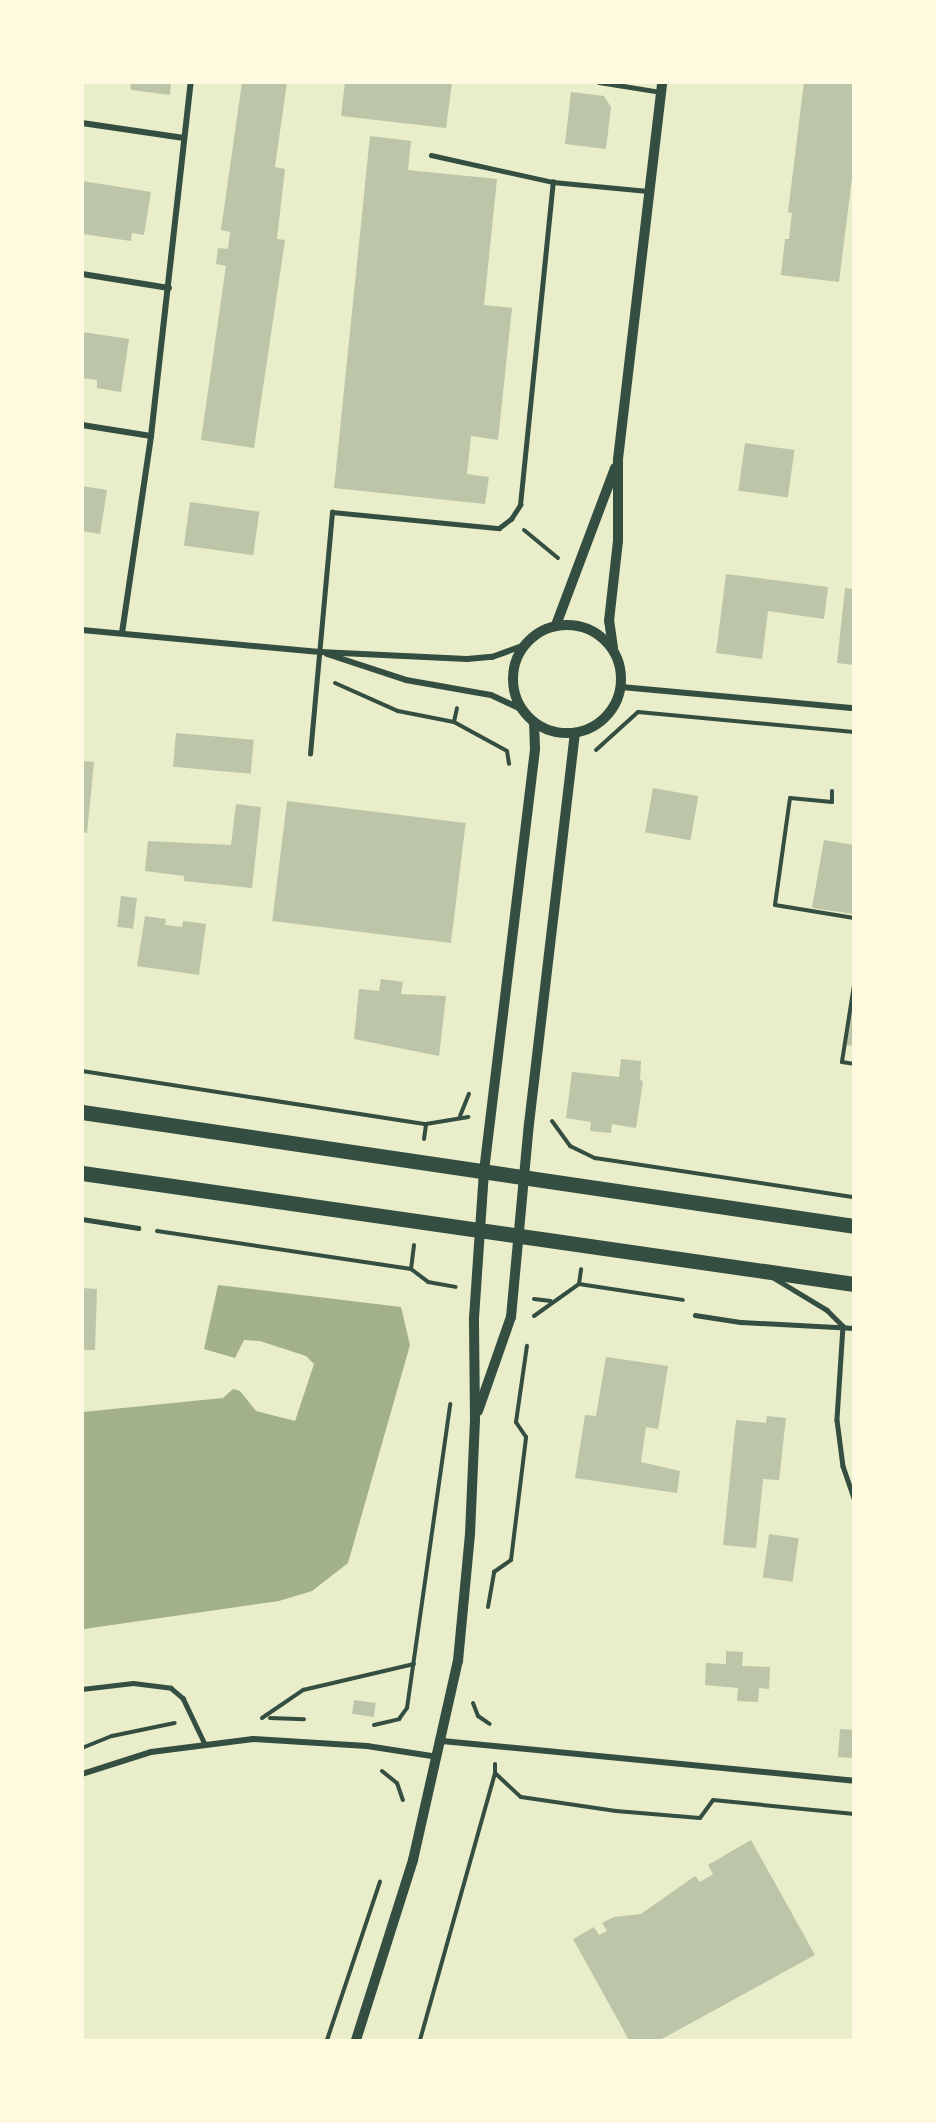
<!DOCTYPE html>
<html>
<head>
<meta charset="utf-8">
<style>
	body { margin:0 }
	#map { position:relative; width:936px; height:2123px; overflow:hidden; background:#e9edc9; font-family:"Alegreya Sans",sans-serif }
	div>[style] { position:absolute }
	.water>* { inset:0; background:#a3b18a }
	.building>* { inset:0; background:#bcc5a7; transform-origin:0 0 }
	.path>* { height:4px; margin:-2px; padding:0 2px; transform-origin:2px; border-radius:2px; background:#344e41 }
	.service>* { height:4.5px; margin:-2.25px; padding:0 2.25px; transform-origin:2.25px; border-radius:2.25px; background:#344e41 }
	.minor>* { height:6px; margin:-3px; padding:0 3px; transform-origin:3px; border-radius:3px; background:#344e41 }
	.tertiary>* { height:10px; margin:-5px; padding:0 5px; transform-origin:5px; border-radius:5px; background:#344e41 }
	.tertiary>.ring { margin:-5px; padding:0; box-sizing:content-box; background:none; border:10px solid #344e41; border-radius:50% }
	.primary>* { height:15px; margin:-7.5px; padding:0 7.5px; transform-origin:7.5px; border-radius:7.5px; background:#344e41 }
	span { translate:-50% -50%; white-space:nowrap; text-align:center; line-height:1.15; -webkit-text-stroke:6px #fefae0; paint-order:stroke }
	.frame { position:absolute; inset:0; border:84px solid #fefae0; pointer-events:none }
</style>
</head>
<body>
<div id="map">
	<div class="water">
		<div style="clip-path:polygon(218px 1285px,401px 1307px,410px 1345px,348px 1563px,312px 1591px,279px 1601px,84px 1629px,83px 1412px,223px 1398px,233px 1389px,240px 1391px,256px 1411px,295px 1421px,314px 1364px,306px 1356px,260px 1341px,244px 1340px,235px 1358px,204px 1349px)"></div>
	</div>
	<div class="building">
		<div style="clip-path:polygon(130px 82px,171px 82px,170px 95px,131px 90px)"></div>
		<div style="clip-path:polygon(242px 82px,287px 82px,275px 167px,285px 169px,277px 239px,285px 240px,254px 448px,201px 440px,226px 266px,216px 264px,218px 248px,228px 249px,230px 232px,221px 230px)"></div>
		<div style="clip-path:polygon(345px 82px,452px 82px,446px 128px,341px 116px)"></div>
		<div style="clip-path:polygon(804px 82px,854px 82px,854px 162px,839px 282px,781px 275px,785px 239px,789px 239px,792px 213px,788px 212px)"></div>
		<div style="clip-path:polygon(571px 92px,604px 96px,611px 107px,606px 149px,565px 144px)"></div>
		<div style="clip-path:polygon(370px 136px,411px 141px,408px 170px,497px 179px,484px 305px,512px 308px,498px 440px,471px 436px,467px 474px,489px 477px,485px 504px,334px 488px)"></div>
		<div style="clip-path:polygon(82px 181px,151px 192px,144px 235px,132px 233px,131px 241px,83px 234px)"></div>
		<div style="clip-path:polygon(82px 332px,129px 339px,121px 392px,97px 388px,97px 380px,82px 378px)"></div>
		<div style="left:745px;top:443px;width:50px;height:48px;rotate:8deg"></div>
		<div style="clip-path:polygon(82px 486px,107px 490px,100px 534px,82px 531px)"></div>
		<div style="left:190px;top:502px;width:70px;height:44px;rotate:8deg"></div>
		<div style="clip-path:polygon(726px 574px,828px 587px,824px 619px,768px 611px,762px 659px,716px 653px)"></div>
		<div style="clip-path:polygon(845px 588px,854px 589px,854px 665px,837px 663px)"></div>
		<div style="left:176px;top:733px;width:78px;height:34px;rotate:5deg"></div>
		<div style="clip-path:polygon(82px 761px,94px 762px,87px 833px,82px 832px)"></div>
		<div style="left:653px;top:788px;width:46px;height:45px;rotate:10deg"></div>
		<div style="left:287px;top:801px;width:180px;height:121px;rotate:7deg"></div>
		<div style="clip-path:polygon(236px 804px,261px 807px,252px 888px,184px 881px,184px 876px,145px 871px,148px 841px,231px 845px)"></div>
		<div style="clip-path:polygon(824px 840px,854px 845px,854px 914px,812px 908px)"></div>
		<div style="left:121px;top:896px;width:16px;height:31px;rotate:7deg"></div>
		<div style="clip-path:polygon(145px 916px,166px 919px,165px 925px,182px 927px,183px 921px,206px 924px,199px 975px,137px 966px)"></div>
		<div style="clip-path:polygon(381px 979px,403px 982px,401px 994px,446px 996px,439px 1056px,354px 1039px,359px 989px,379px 991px)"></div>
		<div style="clip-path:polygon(852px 1006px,854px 1006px,854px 1046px,846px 1045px)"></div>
		<div style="clip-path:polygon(621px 1059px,641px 1061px,640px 1080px,643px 1081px,636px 1128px,612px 1124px,611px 1133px,590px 1131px,591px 1122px,566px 1118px,572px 1072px,619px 1077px)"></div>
		<div style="clip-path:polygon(82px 1288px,97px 1289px,95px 1350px,82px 1350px)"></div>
		<div style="clip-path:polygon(606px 1357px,668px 1366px,658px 1429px,646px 1427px,641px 1462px,680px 1471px,677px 1493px,575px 1478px,585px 1415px,596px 1416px)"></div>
		<div style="clip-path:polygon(767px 1416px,786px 1418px,779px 1480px,763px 1479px,756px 1548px,723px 1545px,736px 1420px,766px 1423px)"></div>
		<div style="left:769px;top:1534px;width:30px;height:44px;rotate:8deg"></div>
		<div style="clip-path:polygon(726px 1651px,743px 1652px,742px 1666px,770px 1667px,769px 1689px,759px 1688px,758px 1702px,737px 1701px,738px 1688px,705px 1685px,706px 1663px,726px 1664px)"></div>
		<div style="left:354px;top:1700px;width:22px;height:14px;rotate:8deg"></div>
		<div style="left:840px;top:1729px;width:14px;height:28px;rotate:4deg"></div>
		<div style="clip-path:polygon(751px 1840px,815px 1955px,660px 2040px,629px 2040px,573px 1939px,594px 1927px,599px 1935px,607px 1931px,602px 1923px,614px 1917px,641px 1914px,695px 1876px,700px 1882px,713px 1874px,708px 1865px)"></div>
	</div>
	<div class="path">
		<div style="left:524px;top:530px;width:44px;rotate:39.5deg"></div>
		<div style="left:335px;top:683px;width:69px;rotate:24deg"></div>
		<div style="left:398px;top:711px;width:57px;rotate:11.1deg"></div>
		<div style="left:454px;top:722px;width:60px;rotate:28.7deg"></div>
		<div style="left:507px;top:751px;width:13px;rotate:81deg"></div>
		<div style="left:454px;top:722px;width:14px;rotate:-78deg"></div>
		<div style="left:596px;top:750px;width:57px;rotate:-42.1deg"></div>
		<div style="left:638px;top:712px;width:217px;rotate:5.3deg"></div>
		<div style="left:832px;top:791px;width:11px;rotate:90deg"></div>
		<div style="left:832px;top:802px;width:42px;rotate:-174.6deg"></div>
		<div style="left:790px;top:798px;width:108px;rotate:98deg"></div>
		<div style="left:775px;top:905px;width:80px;rotate:9.3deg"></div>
		<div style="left:854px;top:985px;width:78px;rotate:98.9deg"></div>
		<div style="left:842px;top:1062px;width:12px;rotate:9deg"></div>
		<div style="left:82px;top:1071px;width:348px;rotate:8.8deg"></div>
		<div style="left:460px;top:1116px;width:24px;rotate:-68deg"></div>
		<div style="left:552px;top:1121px;width:31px;rotate:54deg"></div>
		<div style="left:570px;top:1146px;width:28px;rotate:26deg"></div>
		<div style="left:595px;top:1158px;width:262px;rotate:8.6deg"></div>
		<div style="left:424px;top:1139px;width:15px;rotate:-82deg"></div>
		<div style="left:426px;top:1124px;width:43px;rotate:-9.5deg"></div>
		<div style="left:157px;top:1231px;width:257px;rotate:8.5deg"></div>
		<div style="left:414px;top:1245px;width:24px;rotate:97deg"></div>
		<div style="left:411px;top:1269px;width:21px;rotate:37deg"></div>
		<div style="left:428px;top:1282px;width:28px;rotate:10deg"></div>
		<div style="left:579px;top:1284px;width:15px;rotate:-82deg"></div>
		<div style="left:534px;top:1299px;width:17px;rotate:7deg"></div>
		<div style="left:534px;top:1316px;width:55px;rotate:-35.4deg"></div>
		<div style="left:579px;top:1284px;width:105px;rotate:8.7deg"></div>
		<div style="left:488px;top:1607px;width:36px;rotate:-80deg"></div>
		<div style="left:494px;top:1572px;width:21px;rotate:-35deg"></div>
		<div style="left:511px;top:1560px;width:124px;rotate:-83deg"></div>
		<div style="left:526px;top:1437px;width:18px;rotate:-124deg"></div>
		<div style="left:516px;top:1422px;width:77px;rotate:-81.8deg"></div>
		<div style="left:473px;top:1703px;width:14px;rotate:69deg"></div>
		<div style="left:478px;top:1716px;width:14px;rotate:34deg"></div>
		<div style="left:262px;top:1718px;width:50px;rotate:-34.3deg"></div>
		<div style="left:303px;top:1690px;width:114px;rotate:-13.2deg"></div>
		<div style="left:270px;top:1718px;width:34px;rotate:2deg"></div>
		<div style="left:374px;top:1725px;width:26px;rotate:-13deg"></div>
		<div style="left:399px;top:1719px;width:14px;rotate:-54deg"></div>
		<div style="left:407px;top:1708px;width:307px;rotate:-81.9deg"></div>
		<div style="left:82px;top:1748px;width:32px;rotate:-22deg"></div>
		<div style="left:112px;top:1736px;width:64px;rotate:-11.7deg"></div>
		<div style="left:495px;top:1764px;width:9px;rotate:90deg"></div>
		<div style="left:495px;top:1773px;width:35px;rotate:43deg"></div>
		<div style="left:521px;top:1797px;width:96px;rotate:8.4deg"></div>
		<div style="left:616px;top:1811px;width:84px;rotate:4.8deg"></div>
		<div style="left:700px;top:1818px;width:22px;rotate:-54deg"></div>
		<div style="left:713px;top:1800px;width:142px;rotate:5.7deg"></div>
		<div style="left:382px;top:1771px;width:19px;rotate:39deg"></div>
		<div style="left:397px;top:1783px;width:18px;rotate:71deg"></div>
		<div style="left:327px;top:2040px;width:167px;rotate:-71.5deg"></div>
		<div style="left:420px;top:2040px;width:277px;rotate:-74.3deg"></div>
	</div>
	<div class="service">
		<div style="left:599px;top:82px;width:63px;rotate:9.2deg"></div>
		<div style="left:431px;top:155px;width:125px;rotate:12.5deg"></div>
		<div style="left:553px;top:182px;width:95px;rotate:5.4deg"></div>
		<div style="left:310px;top:754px;width:243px;rotate:-84.8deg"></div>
		<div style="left:332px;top:512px;width:168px;rotate:5.5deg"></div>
		<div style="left:499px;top:528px;width:15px;rotate:-37deg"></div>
		<div style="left:511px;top:519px;width:17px;rotate:-57deg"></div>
		<div style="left:520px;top:505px;width:325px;rotate:-84.2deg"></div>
		<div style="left:82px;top:1219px;width:57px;rotate:9.1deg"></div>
		<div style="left:774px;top:1278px;width:62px;rotate:31.1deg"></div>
		<div style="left:827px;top:1310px;width:23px;rotate:45deg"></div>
		<div style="left:843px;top:1326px;width:94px;rotate:93.7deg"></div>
		<div style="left:837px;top:1420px;width:46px;rotate:82.6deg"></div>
		<div style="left:843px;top:1466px;width:34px;rotate:71deg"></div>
		<div style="left:695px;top:1315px;width:47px;rotate:8.7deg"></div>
		<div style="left:741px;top:1322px;width:113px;rotate:3deg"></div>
		<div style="left:82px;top:1689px;width:51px;rotate:-6.7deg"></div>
		<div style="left:133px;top:1683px;width:38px;rotate:7deg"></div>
		<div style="left:171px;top:1688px;width:16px;rotate:40deg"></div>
		<div style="left:183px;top:1698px;width:49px;rotate:64.5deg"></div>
	</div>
	<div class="minor">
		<div style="left:82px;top:123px;width:103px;rotate:8.4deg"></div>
		<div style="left:82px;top:274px;width:88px;rotate:9.1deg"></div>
		<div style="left:82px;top:425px;width:70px;rotate:9.1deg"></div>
		<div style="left:82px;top:630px;width:239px;rotate:5.3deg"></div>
		<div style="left:320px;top:652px;width:147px;rotate:2.7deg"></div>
		<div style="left:467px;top:659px;width:25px;rotate:-5deg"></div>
		<div style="left:492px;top:657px;width:32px;rotate:-20deg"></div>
		<div style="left:122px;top:633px;width:199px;rotate:-81.6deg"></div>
		<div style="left:151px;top:436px;width:356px;rotate:-83.6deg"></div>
		<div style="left:327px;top:654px;width:83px;rotate:18.2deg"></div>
		<div style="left:406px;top:680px;width:86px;rotate:10deg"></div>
		<div style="left:491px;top:695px;width:33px;rotate:25deg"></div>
		<div style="left:621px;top:687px;width:234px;rotate:5.2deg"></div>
		<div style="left:442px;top:1741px;width:414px;rotate:5.5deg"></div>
		<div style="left:82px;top:1774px;width:72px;rotate:-17.7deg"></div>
		<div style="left:151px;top:1752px;width:103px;rotate:-7.3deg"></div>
		<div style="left:253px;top:1739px;width:114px;rotate:3.5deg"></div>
		<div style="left:367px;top:1746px;width:72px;rotate:8.8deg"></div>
	</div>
	<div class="tertiary">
		<div class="ring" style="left:513px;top:625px;width:98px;height:98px"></div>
		<div style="left:556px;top:625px;width:168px;rotate:-69.4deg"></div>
		<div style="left:613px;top:648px;width:27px;rotate:-98deg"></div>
		<div style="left:609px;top:621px;width:81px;rotate:-83.6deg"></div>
		<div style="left:618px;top:541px;width:82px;rotate:-90deg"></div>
		<div style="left:618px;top:459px;width:380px;rotate:-83.3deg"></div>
		<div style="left:478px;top:1411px;width:100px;rotate:-70.7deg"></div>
		<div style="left:511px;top:1317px;width:194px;rotate:-84.7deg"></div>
		<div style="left:529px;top:1124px;width:394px;rotate:-83.3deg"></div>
		<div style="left:356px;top:2040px;width:189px;rotate:-72.4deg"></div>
		<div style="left:413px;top:1860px;width:204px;rotate:-77.3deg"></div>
		<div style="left:458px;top:1661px;width:128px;rotate:-84.6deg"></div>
		<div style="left:470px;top:1534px;width:114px;rotate:-87.5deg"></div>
		<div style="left:475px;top:1420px;width:102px;rotate:-90.6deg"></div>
		<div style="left:474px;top:1318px;width:147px;rotate:-86.1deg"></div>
		<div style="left:484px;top:1171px;width:425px;rotate:-83.1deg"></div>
		<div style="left:535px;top:749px;width:26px;rotate:-92deg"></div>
	</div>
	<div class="primary">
		<div style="left:82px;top:1112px;width:780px;rotate:8.4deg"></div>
		<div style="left:82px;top:1173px;width:780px;rotate:8.18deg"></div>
	</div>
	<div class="frame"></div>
</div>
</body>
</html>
